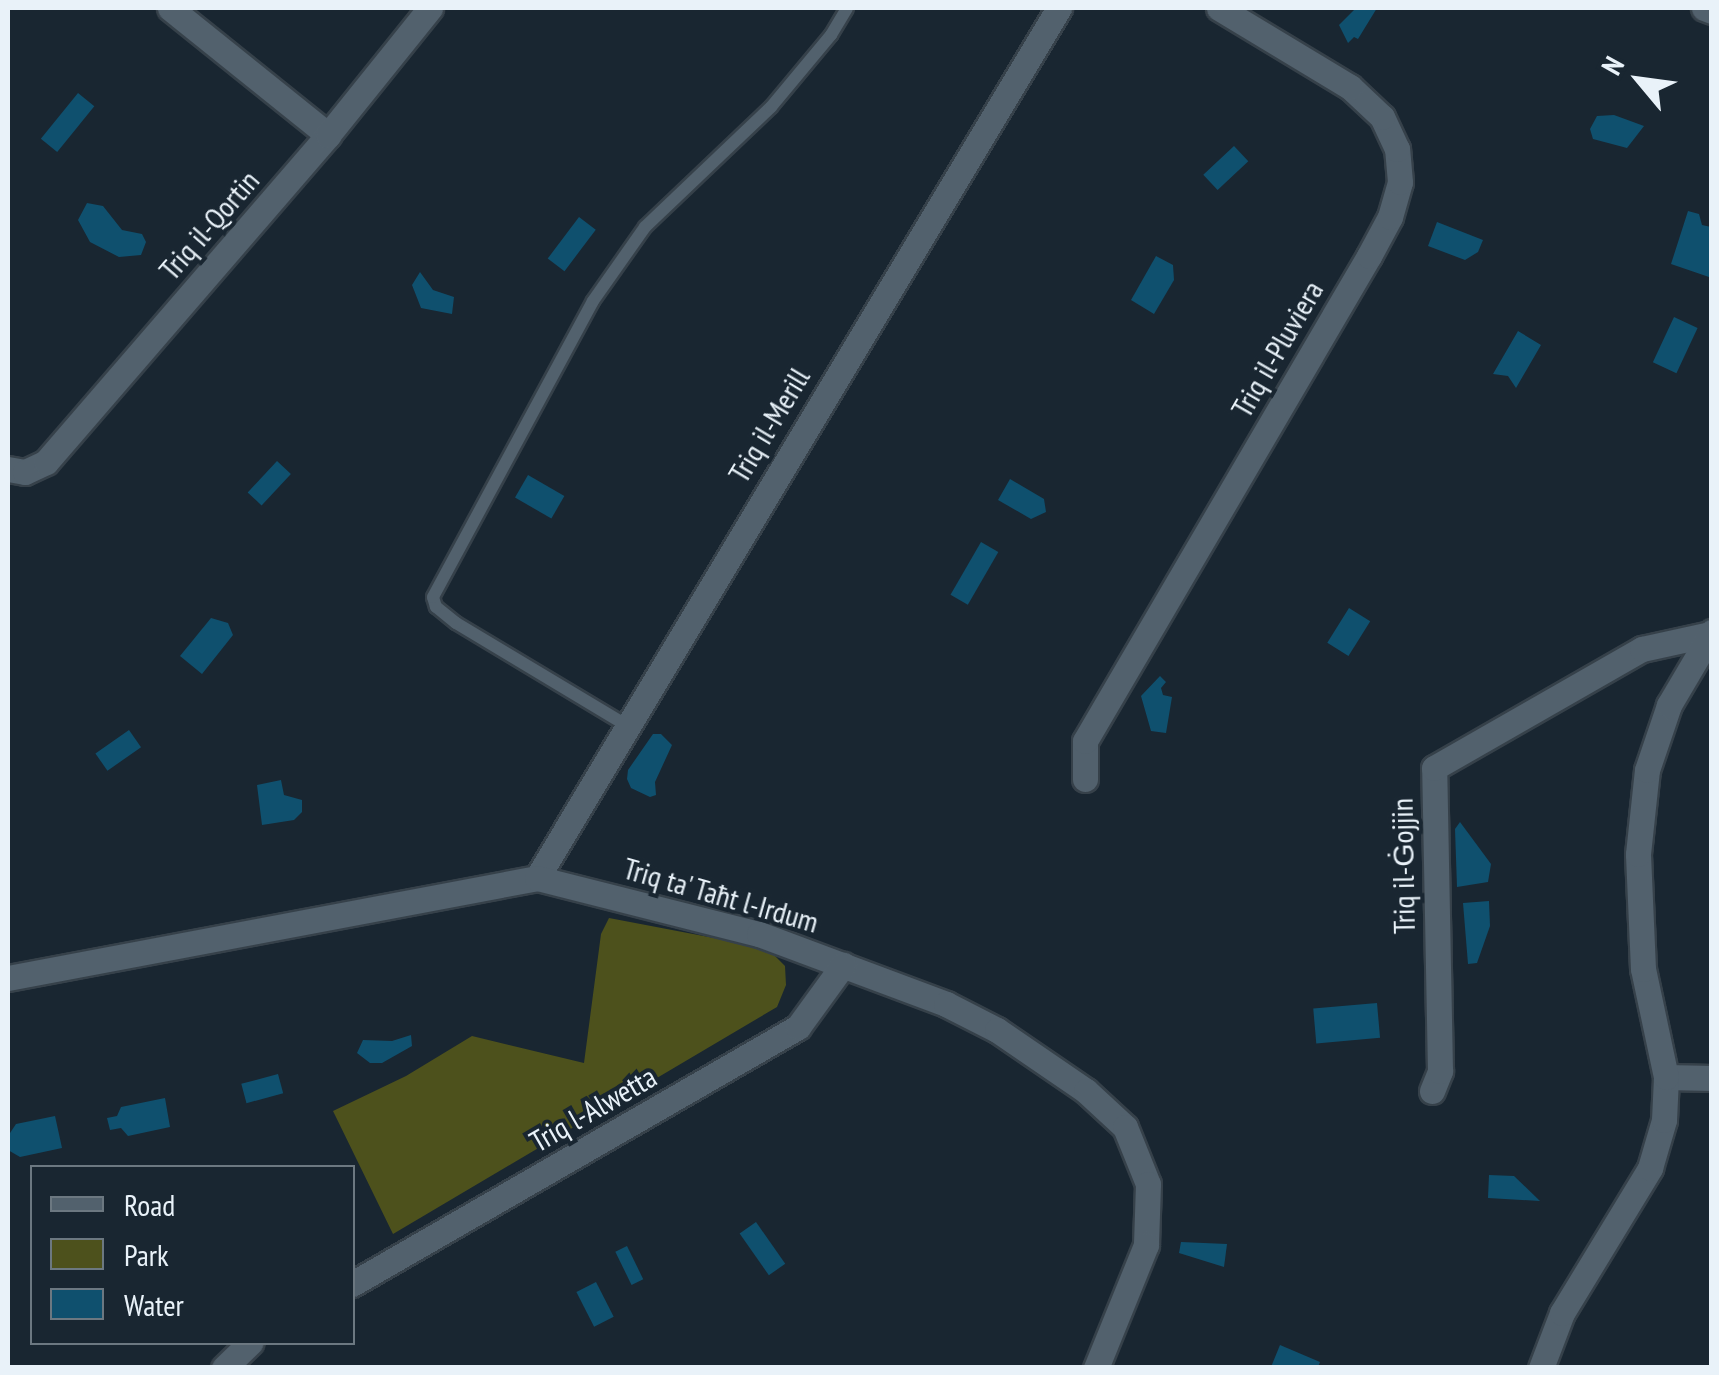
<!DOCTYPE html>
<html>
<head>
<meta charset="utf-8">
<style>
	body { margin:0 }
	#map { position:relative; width:1719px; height:1375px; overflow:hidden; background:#192631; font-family:"PT Sans Narrow",sans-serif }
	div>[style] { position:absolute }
	.green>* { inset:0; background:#4d511c }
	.water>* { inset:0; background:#0f506e; transform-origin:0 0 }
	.roads { filter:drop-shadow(2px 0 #36414a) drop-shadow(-2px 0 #36414a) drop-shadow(0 2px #36414a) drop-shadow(0 -2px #36414a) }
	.service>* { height:12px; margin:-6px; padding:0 6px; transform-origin:6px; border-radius:6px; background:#52616d }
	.minor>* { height:25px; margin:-12.5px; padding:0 12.5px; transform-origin:12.5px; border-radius:12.5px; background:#52616d }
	span { translate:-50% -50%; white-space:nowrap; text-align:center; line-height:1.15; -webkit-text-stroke:8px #192631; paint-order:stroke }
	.street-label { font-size:30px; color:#e9f2f9 }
	.frame { position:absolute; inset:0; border:10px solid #e9f2f9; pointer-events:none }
	.legend { position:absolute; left:30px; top:1165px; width:325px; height:180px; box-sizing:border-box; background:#192631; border:2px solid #6c7881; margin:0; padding:12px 18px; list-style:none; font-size:30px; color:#e9f2f9 }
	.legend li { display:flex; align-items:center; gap:20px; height:50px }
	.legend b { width:50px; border:2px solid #6c7881 }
	.north { position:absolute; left:1589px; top:30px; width:100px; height:100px; -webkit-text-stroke:8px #192631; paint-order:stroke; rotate:299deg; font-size:28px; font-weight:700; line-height:40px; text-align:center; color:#e9f2f9 }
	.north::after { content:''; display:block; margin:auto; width:35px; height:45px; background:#e9f2f9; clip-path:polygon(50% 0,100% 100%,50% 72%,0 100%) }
</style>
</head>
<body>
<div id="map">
	<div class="green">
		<div style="clip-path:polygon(609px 918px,767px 948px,785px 966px,786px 985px,777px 1007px,393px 1234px,333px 1111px,406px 1076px,472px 1036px,584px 1063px,601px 934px)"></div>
	</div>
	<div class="water">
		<div style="clip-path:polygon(1356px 8px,1377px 8px,1358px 39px,1354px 37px,1348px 43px,1339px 25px)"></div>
		<div style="left:78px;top:93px;width:21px;height:59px;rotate:39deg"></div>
		<div style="clip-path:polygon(1614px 115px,1644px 126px,1627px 148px,1593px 139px,1590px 129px,1597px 116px)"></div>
		<div style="left:1234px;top:146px;width:21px;height:42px;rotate:47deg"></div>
		<div style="clip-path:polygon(87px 203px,103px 206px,122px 230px,142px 234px,146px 242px,141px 255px,119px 257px,90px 242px,78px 220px)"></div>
		<div style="clip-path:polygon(1688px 211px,1699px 214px,1702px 225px,1711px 227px,1709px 277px,1671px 264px)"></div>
		<div style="left:579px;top:217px;width:21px;height:52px;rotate:37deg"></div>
		<div style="clip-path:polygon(1437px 222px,1483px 240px,1478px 252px,1465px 260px,1428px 246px)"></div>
		<div style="clip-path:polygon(1156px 256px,1173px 265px,1174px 280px,1154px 314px,1131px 300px)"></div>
		<div style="clip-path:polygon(420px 272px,433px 290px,454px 297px,452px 314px,421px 308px,412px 285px)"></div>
		<div style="left:1674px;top:317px;width:26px;height:50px;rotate:25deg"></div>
		<div style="clip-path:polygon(1518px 331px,1541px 345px,1516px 388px,1508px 376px,1493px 374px)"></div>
		<div style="left:277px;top:461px;width:19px;height:43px;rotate:43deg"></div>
		<div style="left:528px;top:475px;width:42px;height:26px;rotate:30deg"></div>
		<div style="clip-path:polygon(1010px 479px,1044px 499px,1046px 512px,1031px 519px,998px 500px)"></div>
		<div style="left:981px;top:542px;width:20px;height:61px;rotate:30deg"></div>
		<div style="left:1349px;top:608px;width:25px;height:41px;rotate:32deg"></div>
		<div style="clip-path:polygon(211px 618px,228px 623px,233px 635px,202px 674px,180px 656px)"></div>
		<div style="clip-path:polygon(1160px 676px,1166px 682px,1161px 688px,1163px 695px,1172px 697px,1166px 733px,1151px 731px,1141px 696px)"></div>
		<div style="left:129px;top:730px;width:21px;height:41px;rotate:55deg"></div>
		<div style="clip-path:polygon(653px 734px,661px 734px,672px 745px,655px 782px,656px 795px,650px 797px,631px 788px,627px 779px,628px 770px)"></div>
		<div style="clip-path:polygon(281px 780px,284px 795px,302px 800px,302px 812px,294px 820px,262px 825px,257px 785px)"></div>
		<div style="clip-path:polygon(1460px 822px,1491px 864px,1488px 882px,1457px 887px,1455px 829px)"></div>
		<div style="clip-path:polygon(1489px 901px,1490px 926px,1477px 963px,1468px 964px,1463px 903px)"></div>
		<div style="left:1377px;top:1003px;width:35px;height:64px;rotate:85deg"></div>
		<div style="clip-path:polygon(411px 1035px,412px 1046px,382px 1063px,370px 1063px,357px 1053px,363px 1040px,392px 1041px)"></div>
		<div style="left:278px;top:1074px;width:20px;height:38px;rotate:75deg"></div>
		<div style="clip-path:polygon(165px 1098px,170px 1127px,128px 1136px,121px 1128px,110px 1130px,107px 1118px,117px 1116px,121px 1107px)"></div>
		<div style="clip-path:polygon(55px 1116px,62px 1148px,20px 1157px,8px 1150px,8px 1136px,16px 1124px)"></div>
		<div style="clip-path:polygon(1489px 1175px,1514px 1176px,1540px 1201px,1488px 1198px)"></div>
		<div style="left:756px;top:1222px;width:51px;height:20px;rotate:55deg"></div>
		<div style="clip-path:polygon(1181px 1242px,1227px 1244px,1224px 1267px,1179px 1253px)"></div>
		<div style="left:627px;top:1246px;width:37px;height:13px;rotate:64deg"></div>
		<div style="left:596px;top:1282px;width:39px;height:22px;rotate:63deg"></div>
		<div style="clip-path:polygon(1280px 1345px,1320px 1362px,1318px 1367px,1271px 1367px)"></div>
	</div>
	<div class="roads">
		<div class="service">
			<div style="left:626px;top:725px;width:198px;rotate:-149deg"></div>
			<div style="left:456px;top:623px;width:26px;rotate:-141deg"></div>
			<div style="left:436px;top:607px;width:10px;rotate:-107deg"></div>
			<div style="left:433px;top:597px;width:336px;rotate:-61.6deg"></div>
			<div style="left:593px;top:301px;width:90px;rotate:-54.9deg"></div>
			<div style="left:645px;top:227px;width:174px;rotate:-43.6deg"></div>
			<div style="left:771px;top:107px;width:94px;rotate:-50.2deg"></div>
			<div style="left:831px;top:35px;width:31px;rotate:-59deg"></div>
		</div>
		<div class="minor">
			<div style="left:170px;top:8px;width:203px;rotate:38.8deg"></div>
			<div style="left:1704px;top:8px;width:9px;rotate:21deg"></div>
			<div style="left:8px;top:469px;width:17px;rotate:10deg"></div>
			<div style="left:25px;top:472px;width:23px;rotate:-25deg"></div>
			<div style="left:46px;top:462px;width:432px;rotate:-49.2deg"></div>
			<div style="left:328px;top:135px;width:163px;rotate:-51.2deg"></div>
			<div style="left:1085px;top:779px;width:38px;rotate:-90deg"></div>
			<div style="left:1085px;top:741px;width:562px;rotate:-59.65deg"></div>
			<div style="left:1369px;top:256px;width:44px;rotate:-61.7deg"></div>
			<div style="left:1390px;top:217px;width:36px;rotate:-74deg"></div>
			<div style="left:1400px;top:182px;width:33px;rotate:-95deg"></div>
			<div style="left:1397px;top:149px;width:35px;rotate:-115deg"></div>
			<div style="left:1382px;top:117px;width:44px;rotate:-136.8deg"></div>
			<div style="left:1350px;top:87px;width:153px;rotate:-148.9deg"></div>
			<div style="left:537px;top:878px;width:1015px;rotate:-59.04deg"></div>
			<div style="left:8px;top:978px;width:538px;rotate:-10.7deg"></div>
			<div style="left:537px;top:878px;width:229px;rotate:14.2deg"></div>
			<div style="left:759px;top:934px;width:200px;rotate:20.5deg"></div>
			<div style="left:946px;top:1004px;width:57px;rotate:27deg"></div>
			<div style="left:997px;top:1030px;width:108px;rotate:34.4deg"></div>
			<div style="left:1086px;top:1091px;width:53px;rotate:42.7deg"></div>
			<div style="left:1125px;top:1127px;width:61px;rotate:68deg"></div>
			<div style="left:1148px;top:1184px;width:61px;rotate:91.9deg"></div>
			<div style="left:1146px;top:1245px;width:133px;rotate:112.1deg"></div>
			<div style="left:1666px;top:1077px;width:46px;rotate:1.2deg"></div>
			<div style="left:1432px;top:1091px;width:22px;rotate:-68deg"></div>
			<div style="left:1440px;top:1071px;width:303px;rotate:-91.1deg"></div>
			<div style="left:1434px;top:768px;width:240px;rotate:-29.8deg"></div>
			<div style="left:1642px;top:649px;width:70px;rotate:-12.4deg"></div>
			<div style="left:352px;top:1284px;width:515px;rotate:-29.95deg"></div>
			<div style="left:798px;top:1027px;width:77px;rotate:-54deg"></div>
			<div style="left:224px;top:1368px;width:37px;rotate:-44deg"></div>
			<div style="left:1541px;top:1368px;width:59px;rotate:-69.1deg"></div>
			<div style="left:1562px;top:1313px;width:170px;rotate:-58.7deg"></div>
			<div style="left:1650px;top:1168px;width:50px;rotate:-73.7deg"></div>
			<div style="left:1664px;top:1120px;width:43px;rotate:-87.3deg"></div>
			<div style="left:1666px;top:1077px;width:110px;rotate:-102deg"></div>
			<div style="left:1643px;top:969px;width:115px;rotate:-92.5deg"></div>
			<div style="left:1638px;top:854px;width:84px;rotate:-83.9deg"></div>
			<div style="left:1647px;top:770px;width:69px;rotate:-71.3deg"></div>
			<div style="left:1669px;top:705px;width:85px;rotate:-59.5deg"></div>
		</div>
	</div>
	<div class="street-label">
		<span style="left:209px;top:225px;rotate:-49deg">Triq il-Qortin</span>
		<span style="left:1277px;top:349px;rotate:-60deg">Triq il-Pluviera</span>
		<span style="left:769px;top:425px;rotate:-59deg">Triq il-Merill</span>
		<span style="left:1403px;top:866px;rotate:-91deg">Triq il-Ġojjin</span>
		<span style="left:721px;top:895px;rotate:16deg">Triq ta' Taħt l-Irdum</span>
		<span style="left:593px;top:1109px;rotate:-30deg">Triq l-Alwetta</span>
	</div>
	<div class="frame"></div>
	<ul class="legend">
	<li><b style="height:12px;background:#52616d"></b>Road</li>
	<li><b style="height:28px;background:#4d511c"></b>Park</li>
	<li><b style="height:28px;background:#0f506e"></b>Water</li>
	</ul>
	<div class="north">N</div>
</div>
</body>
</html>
